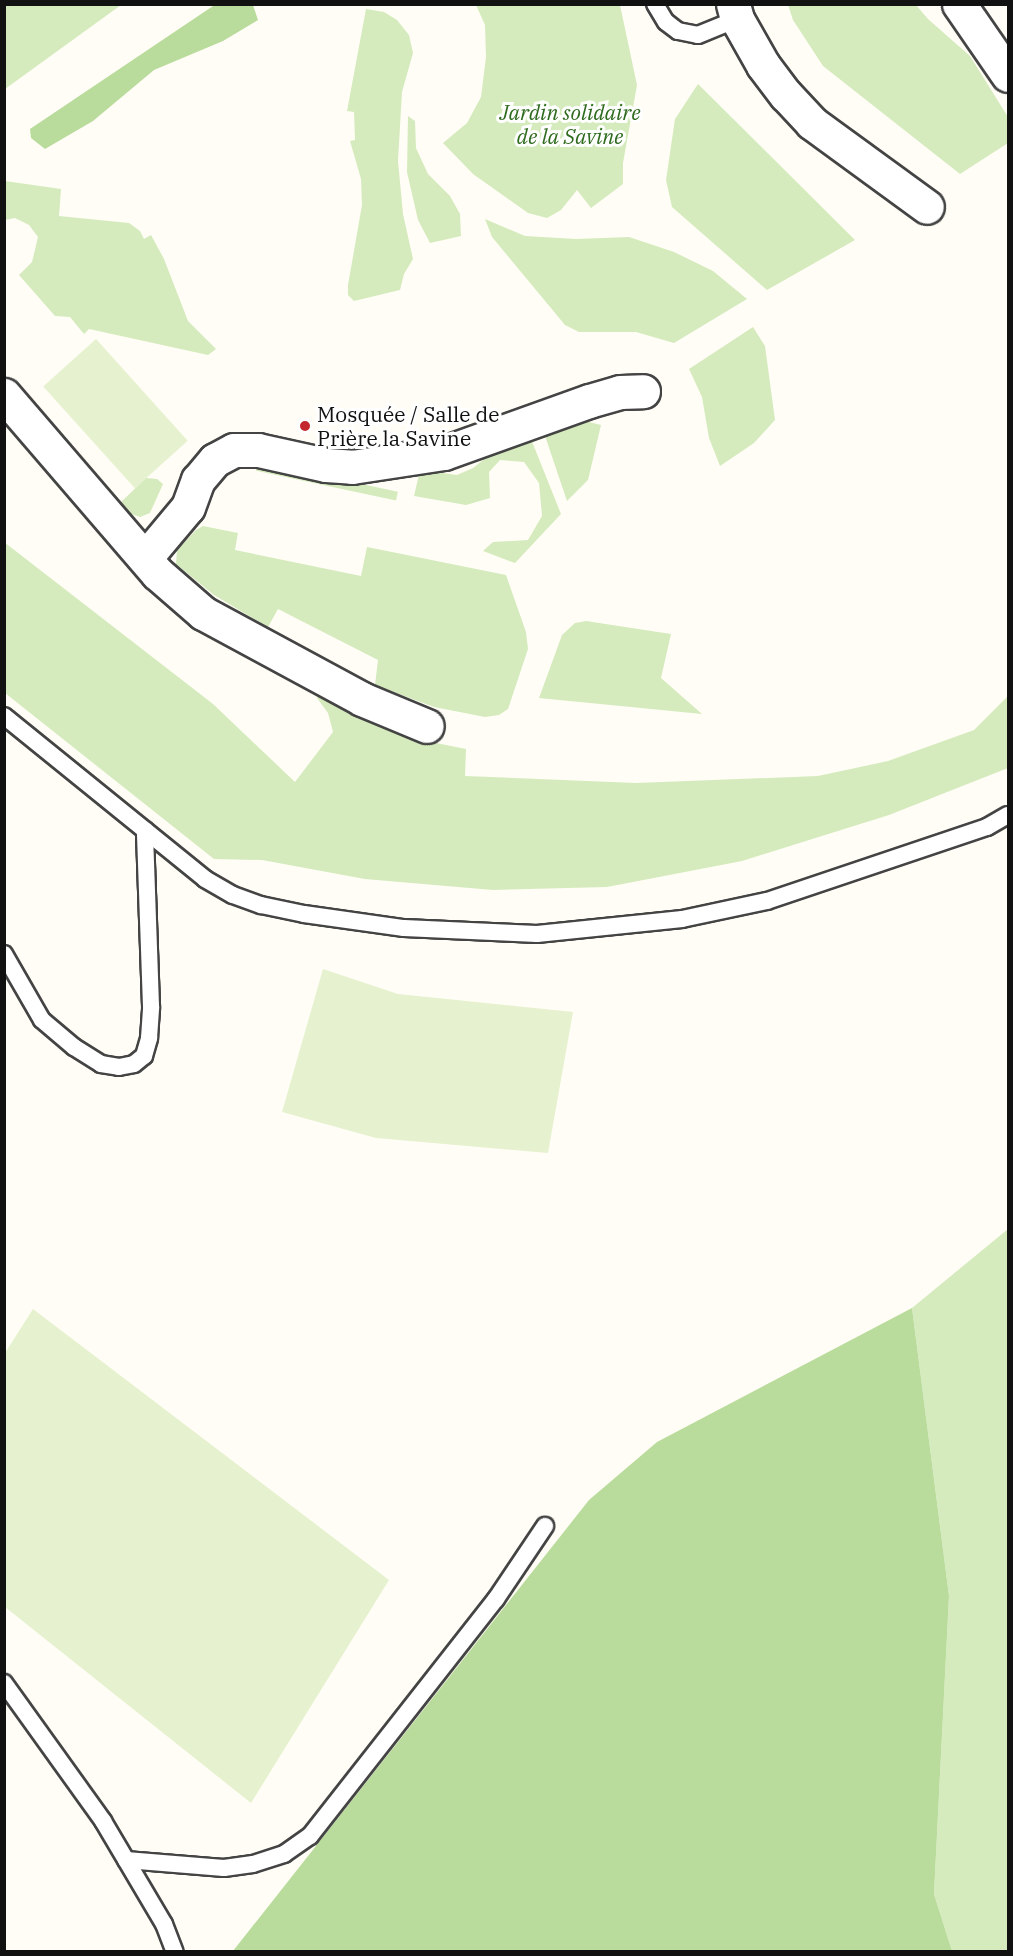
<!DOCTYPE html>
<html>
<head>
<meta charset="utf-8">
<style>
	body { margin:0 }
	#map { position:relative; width:1013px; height:1956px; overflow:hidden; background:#fffdf5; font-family:"IBM Plex Serif",serif }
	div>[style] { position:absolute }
	.green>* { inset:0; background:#d5ebbd; transform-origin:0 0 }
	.forest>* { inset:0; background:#b9dc9c }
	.pitch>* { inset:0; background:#e6f2cf; transform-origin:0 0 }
	.roads { filter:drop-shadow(2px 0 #444) drop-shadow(-2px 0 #444) drop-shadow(0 2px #444) drop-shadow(0 -2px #444) }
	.service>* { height:16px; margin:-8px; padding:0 8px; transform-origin:8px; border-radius:8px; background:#fff }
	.minor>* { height:33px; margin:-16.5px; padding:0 16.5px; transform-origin:16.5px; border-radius:16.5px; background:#fff }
	.dots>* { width:16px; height:16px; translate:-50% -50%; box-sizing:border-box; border:3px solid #fff; border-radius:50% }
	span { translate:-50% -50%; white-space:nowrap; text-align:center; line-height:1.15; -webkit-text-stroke:6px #fff; paint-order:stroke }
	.park-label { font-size:21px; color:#2f6b1f; font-style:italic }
	.poi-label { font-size:21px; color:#111 }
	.left { translate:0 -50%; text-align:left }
	.frame { position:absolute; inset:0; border:6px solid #111; pointer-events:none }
</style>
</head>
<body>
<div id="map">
	<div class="green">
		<div style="clip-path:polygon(5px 4px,121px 4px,121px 5px,5px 89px)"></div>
		<div style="clip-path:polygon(476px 5px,620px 5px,637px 85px,623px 163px,623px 184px,591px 208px,577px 190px,561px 210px,547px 218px,528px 213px,473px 174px,443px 143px,467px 123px,481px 97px,486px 57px,485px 25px)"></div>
		<div style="clip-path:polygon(788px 5px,916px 5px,928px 19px,970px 56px,1008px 117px,1008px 143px,960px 174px,823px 66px,793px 20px)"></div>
		<div style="clip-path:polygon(366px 9px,384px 12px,397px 20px,409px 35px,413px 53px,402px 92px,398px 161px,403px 214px,413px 259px,404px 274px,400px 290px,354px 301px,348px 295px,348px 285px,362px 205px,361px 179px,350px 141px,355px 140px,354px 112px,347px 111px)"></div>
		<div style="clip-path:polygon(698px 84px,855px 240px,767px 290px,672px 207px,666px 180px,675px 119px)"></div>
		<div style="clip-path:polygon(408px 116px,415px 121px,416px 148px,428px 174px,450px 196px,460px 214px,461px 236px,430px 243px,418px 220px,407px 172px)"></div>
		<div style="clip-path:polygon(5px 181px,61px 189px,59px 216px,129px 223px,140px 231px,144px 239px,151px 235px,164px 259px,188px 321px,216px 349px,208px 355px,89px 329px,84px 334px,70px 317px,55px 316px,19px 275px,32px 262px,38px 237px,29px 225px,15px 218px,5px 220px)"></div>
		<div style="clip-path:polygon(485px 219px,525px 236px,576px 239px,629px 237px,674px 252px,713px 271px,747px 299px,674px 343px,636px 332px,579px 332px,565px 325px,492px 237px)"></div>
		<div style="clip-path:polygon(753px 327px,765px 346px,775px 420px,754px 443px,720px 466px,709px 438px,702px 397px,689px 369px)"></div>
		<div style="clip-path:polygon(569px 417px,601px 425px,588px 480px,567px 501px,542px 427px)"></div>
		<div style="clip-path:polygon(529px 434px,561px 514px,515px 563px,483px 551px,493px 542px,528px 540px,542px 516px,539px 483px,524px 462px,500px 460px,489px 472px,490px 498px,466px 505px,414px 496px,420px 470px,457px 475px,473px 468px,508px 440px)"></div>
		<div style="left:258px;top:462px;width:143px;height:9px;rotate:12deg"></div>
		<div style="clip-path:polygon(146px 478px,157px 479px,163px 484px,150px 513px,140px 517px,128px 513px,120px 503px)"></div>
		<div style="clip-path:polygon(203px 526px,238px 533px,235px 550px,361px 576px,367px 547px,506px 575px,526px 632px,528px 649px,508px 709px,499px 715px,485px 717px,434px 707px,375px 685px,378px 660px,278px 609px,268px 627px,214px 595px,176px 564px,177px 550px,196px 530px)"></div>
		<div style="clip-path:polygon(4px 542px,213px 704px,295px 782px,333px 732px,328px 713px,317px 698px,319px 694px,421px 740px,466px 749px,465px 776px,636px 783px,818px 776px,888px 761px,974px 730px,1008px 696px,1008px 768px,889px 815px,742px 861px,607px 887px,493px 890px,365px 879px,262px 860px,214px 859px,5px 693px)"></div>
		<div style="clip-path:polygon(586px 621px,671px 634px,661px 678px,702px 714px,539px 698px,562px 635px,575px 623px)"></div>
		<div style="clip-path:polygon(1008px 1229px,1008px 1951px,952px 1951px,934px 1894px,949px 1596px,912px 1308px)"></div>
	</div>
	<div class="forest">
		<div style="clip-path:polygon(216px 4px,253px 5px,258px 20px,223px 41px,154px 70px,93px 121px,45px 149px,31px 138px,30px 129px)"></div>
		<div style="clip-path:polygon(912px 1308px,949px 1596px,934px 1894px,952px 1951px,233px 1951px,589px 1500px,657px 1442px)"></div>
	</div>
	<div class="pitch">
		<div style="left:96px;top:339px;width:137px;height:71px;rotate:48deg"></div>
		<div style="clip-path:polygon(323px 969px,398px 994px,573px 1012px,548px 1153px,376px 1138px,282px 1112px)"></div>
		<div style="clip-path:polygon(33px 1309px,389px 1580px,251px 1803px,5px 1607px,5px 1353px)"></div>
	</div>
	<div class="roads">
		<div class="service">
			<div style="left:655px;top:4px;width:21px;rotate:59deg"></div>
			<div style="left:666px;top:22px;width:15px;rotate:37deg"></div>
			<div style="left:678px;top:31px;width:20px;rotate:11deg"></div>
			<div style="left:698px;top:35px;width:42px;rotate:-22.3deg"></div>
			<div style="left:4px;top:716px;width:259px;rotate:39deg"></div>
			<div style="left:205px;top:879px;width:32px;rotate:30deg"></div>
			<div style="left:233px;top:895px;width:30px;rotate:20deg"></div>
			<div style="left:261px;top:905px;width:44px;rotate:11.8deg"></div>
			<div style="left:304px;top:914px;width:101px;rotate:8deg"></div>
			<div style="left:404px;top:928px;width:133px;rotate:2.6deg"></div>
			<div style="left:537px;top:934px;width:146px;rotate:-5.9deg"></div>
			<div style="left:682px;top:919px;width:87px;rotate:-12deg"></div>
			<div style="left:767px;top:901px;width:232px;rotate:-18.6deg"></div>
			<div style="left:987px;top:827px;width:24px;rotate:-30deg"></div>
			<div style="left:4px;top:954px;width:76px;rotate:60.1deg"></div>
			<div style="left:42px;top:1020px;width:42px;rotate:40.2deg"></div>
			<div style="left:74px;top:1047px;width:32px;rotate:32deg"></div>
			<div style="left:101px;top:1064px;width:18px;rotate:9deg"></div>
			<div style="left:119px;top:1067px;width:15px;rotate:-11deg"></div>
			<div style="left:134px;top:1064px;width:13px;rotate:-39deg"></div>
			<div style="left:144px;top:1056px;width:19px;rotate:-74deg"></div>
			<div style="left:149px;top:1038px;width:32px;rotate:-86deg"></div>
			<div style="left:151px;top:1006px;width:176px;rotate:-92deg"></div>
			<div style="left:4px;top:1683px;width:170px;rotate:54.3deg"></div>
			<div style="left:103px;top:1821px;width:120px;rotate:59.4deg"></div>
			<div style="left:164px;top:1924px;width:30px;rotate:69deg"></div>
			<div style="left:126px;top:1860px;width:98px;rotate:4.7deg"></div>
			<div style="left:224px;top:1868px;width:29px;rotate:-8deg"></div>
			<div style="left:253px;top:1864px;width:33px;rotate:-18deg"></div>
			<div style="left:284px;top:1854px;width:32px;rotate:-35deg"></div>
			<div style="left:310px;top:1836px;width:301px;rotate:-51.9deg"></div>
			<div style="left:496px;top:1599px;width:88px;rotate:-56.1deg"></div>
		</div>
		<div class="minor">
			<div style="left:733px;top:4px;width:16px;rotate:75deg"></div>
			<div style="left:737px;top:19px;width:53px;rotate:60.5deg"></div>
			<div style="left:763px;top:65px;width:38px;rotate:53deg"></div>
			<div style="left:786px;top:95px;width:38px;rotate:47deg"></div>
			<div style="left:812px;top:123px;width:142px;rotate:36.1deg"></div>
			<div style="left:959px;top:4px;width:86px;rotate:55.4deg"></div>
			<div style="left:4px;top:395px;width:235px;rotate:49.3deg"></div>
			<div style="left:157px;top:573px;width:61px;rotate:41deg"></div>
			<div style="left:203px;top:613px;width:181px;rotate:28.4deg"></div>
			<div style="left:362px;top:699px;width:70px;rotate:22.6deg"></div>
			<div style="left:146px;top:557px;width:65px;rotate:-50deg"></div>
			<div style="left:188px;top:507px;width:29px;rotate:-70deg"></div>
			<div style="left:198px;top:480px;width:26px;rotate:-50deg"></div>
			<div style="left:215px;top:460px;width:21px;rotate:-28deg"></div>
			<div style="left:234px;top:450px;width:24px"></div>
			<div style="left:258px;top:450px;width:70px;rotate:12.4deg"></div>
			<div style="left:326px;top:465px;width:26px;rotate:4deg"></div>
			<div style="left:352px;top:467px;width:93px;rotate:-8.7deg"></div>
			<div style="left:444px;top:453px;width:154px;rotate:-19.7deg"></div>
			<div style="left:589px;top:401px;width:32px;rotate:-16deg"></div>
			<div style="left:620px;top:392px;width:23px;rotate:-2deg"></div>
		</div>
	</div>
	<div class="dots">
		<div style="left:305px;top:426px;background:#c4262e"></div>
	</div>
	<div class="park-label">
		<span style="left:570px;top:124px">Jardin solidaire<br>de la Savine</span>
	</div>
	<div class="poi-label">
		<span class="left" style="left:317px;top:426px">Mosquée / Salle de<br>Prière la Savine</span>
	</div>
	<div class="frame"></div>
</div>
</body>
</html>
